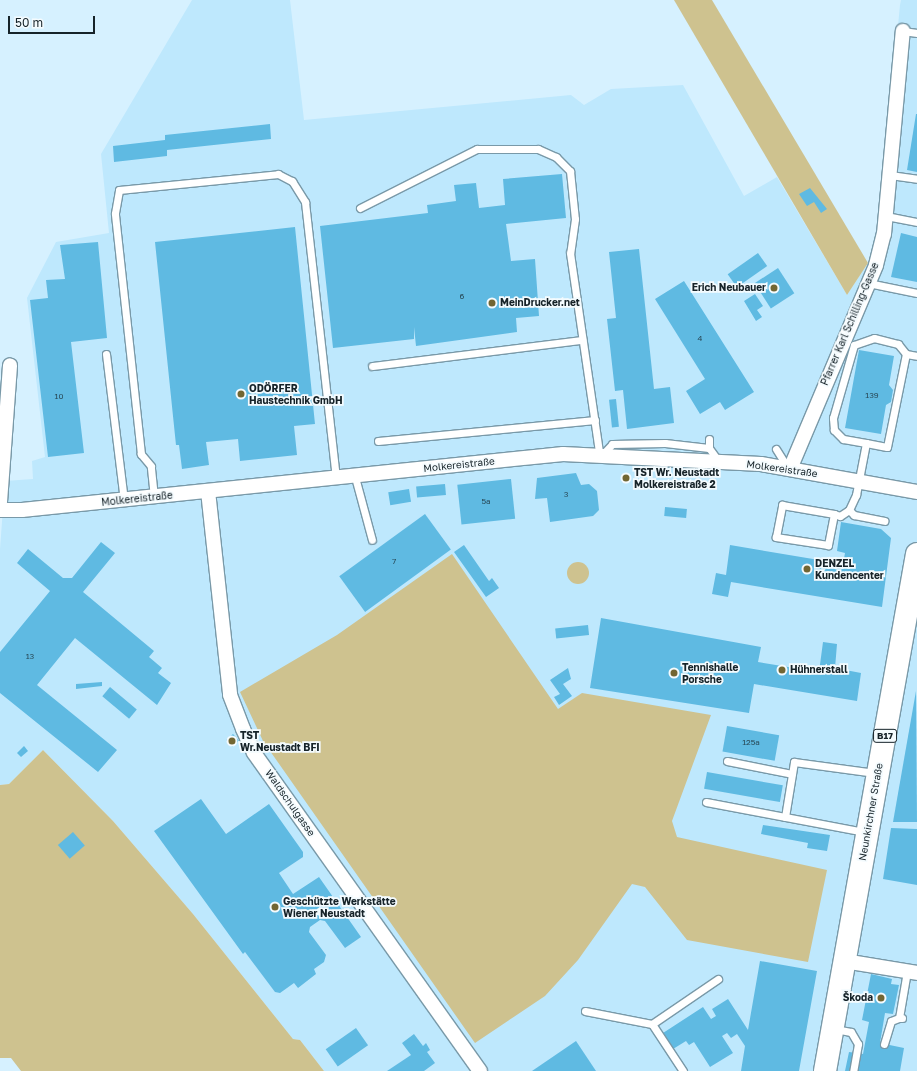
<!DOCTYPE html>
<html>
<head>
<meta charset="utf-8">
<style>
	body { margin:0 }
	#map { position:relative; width:917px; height:1071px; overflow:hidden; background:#d6f1ff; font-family:"Golos Text",sans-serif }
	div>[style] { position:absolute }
	.built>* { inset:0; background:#bee8fd }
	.green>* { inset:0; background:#cec28f }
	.round { border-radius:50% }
	.building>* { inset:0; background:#5fbae2; transform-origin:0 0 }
	.roads { filter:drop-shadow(1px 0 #7999a8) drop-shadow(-1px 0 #7999a8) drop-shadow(0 1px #7999a8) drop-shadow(0 -1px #7999a8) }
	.service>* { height:7px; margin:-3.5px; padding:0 3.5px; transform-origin:3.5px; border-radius:3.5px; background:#fff }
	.minor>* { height:14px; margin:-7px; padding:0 7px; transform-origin:7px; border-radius:7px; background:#fff }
	.primary>* { height:22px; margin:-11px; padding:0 11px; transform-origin:11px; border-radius:11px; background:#fff }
	.dots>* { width:11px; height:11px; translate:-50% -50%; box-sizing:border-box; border:2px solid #f4fbfe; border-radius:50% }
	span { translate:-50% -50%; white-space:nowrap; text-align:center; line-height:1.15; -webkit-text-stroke:3.5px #f4fbfe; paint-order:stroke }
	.number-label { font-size:8px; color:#284957 }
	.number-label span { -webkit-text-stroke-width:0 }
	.shield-label span { padding:1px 3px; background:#f4fbfe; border:1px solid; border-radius:3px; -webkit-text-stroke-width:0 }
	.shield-label { font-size:9px; color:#162329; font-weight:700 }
	.poi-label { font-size:10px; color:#162329; font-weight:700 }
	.right { translate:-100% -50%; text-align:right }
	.left { translate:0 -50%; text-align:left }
	.street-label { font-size:10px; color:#162329 }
	.scale { position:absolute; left:8px; top:16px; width:87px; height:18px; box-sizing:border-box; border:2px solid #162329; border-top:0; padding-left:5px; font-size:12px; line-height:14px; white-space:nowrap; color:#162329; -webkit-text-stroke:3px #f4fbfe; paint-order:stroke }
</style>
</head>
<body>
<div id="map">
	<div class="built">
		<div style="clip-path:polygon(192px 0,290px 0,304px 120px,571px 95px,584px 105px,611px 89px,683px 85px,744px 196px,777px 177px,847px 295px,868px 263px,880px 215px,900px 5px,901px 0,917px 0,917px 1071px,324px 1071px,300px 1040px,293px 1039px,193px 914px,113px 821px,43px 750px,9px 784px,0 785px,0 549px,5px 481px,33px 479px,32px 461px,45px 457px,27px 298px,56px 242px,109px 233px,101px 154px)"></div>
	</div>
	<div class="green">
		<div style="clip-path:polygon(674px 0,712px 0,868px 263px,847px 295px)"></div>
		<div style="clip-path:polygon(452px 554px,558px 709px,582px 693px,711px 715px,672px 821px,677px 837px,827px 870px,808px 962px,687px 940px,645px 887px,632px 884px,578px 960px,545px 996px,475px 1043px,263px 741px,240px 692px,337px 635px)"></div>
		<div class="round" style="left:567px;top:562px;width:22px;height:22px"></div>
		<div style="clip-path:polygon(43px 750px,113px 821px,193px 914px,293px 1039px,300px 1040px,324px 1071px,21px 1071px,11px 1058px,0 1058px,0 785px,9px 784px)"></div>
	</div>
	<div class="building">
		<div style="clip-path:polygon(916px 114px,917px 114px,917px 172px,907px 170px)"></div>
		<div style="clip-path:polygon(270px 124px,271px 139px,167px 150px,167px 156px,114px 162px,113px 146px,165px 140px,165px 135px)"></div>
		<div style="clip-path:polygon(562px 174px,566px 218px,506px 224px,511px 261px,535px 259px,539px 316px,516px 318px,517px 332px,416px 346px,414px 327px,414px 339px,333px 348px,320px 226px,428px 213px,427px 205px,456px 201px,454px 185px,476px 183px,479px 208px,505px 205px,503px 179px)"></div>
		<div style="clip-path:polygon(810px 188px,827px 209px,821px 213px,814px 202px,807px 206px,799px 194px)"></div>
		<div style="clip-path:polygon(295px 227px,315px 424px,294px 426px,297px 455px,240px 461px,238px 439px,206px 442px,209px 465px,182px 469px,179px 445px,176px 445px,155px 242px)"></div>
		<div style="clip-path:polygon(901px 233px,917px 237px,917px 282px,891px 277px)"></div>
		<div style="clip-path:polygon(98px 242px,107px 338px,71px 342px,84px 453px,48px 457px,30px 300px,48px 298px,46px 280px,65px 279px,60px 245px)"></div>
		<div style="clip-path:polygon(639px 249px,654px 389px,670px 387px,674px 423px,627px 429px,623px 390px,615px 391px,607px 319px,616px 318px,609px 252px)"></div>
		<div style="left:758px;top:253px;width:16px;height:37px;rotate:55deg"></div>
		<div style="left:778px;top:268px;width:30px;height:28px;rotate:57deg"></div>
		<div style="clip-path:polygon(684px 281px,754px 392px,725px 410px,720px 402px,700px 414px,686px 391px,705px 379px,655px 299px)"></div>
		<div style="clip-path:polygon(755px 294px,763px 306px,757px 310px,762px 317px,756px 321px,744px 301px)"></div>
		<div style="clip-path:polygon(859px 350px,894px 356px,889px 385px,893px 390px,891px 402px,886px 405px,881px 434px,845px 428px)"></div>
		<div style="left:616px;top:399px;width:28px;height:7px;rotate:84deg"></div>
		<div style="clip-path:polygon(576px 473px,581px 485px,589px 484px,597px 491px,599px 510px,593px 516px,550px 522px,547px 498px,535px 499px,537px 478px)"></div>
		<div style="left:511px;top:479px;width:40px;height:54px;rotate:84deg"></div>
		<div style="left:445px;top:484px;width:11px;height:29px;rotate:85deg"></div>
		<div style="left:409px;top:489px;width:13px;height:21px;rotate:81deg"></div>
		<div style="left:665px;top:507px;width:22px;height:9px;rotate:5deg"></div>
		<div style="left:425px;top:514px;width:44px;height:106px;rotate:54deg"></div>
		<div style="clip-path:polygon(841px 522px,881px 529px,891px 538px,882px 607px,731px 582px,728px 597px,712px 594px,716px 573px,726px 575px,730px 545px,843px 564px,845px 553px,837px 551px)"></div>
		<div style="clip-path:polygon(101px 542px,115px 553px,83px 592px,154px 651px,149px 657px,162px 668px,158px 673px,171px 683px,157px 705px,75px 638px,37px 685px,117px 750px,98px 772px,0 693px,0 652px,50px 591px,17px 563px,28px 549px,63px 578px,72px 578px)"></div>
		<div style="clip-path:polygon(464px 545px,489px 581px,492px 578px,499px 588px,486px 597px,454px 552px)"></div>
		<div style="clip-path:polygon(601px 618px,761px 647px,758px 662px,819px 672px,823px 642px,837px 644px,835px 668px,861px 673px,857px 701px,754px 684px,749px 713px,590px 688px)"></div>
		<div style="left:588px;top:625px;width:10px;height:33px;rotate:84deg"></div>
		<div style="clip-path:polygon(568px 668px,571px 679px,563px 684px,572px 696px,559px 705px,554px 697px,560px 694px,550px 680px)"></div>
		<div style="clip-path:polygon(102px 682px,102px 686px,76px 689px,76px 684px)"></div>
		<div style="left:110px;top:687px;width:35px;height:12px;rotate:40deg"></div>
		<div style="clip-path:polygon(916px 691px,917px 822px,893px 822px)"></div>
		<div style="left:727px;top:726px;width:53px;height:26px;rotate:10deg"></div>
		<div style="left:233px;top:734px;width:9px;height:9px;rotate:49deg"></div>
		<div style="clip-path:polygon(24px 746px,28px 751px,21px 757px,17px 753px)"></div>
		<div style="left:707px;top:772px;width:77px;height:17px;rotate:10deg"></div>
		<div style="clip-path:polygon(201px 799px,226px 834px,269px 804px,303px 852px,303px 857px,279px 873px,293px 894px,319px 877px,361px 937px,345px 948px,325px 921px,320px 920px,310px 927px,309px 932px,326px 955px,324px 962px,314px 969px,316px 974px,298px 988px,294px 983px,280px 993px,275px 992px,245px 952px,243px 954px,154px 831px)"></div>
		<div style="clip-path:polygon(763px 825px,830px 835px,827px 851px,807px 848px,808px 843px,761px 834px)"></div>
		<div style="clip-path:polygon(891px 828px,917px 829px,917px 885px,883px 879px)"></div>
		<div style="left:73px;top:832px;width:18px;height:20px;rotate:49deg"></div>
		<div style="clip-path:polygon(760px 961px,817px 971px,799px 1071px,741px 1071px,745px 1046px,737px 1034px,731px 1038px,727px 1033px,722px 1036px,733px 1053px,710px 1067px,694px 1042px,689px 1045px,686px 1041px,673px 1049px,663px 1033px,703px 1007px,711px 1019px,716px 1016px,712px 1009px,728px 999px,748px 1030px)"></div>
		<div style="clip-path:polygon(871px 974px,892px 979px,891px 984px,899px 985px,893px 1014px,885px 1013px,880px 1043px,904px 1048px,900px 1071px,845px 1071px,849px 1052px,863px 1054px,869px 1022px,862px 1020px)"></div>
		<div style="left:356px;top:1028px;width:21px;height:37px;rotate:55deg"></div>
		<div style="clip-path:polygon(414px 1034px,423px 1046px,426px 1043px,430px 1050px,427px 1052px,435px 1063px,424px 1071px,387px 1071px,411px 1055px,402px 1043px)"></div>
		<div style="clip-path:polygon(576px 1041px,596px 1071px,532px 1071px)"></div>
	</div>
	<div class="roads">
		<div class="service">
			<div style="left:903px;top:31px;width:14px;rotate:8deg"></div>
			<div style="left:890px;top:175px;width:27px;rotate:8deg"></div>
			<div style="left:360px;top:208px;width:131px;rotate:-26.8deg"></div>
			<div style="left:477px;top:149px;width:61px"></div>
			<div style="left:538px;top:149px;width:20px;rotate:24deg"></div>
			<div style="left:556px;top:157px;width:20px;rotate:45deg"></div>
			<div style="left:570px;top:171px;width:48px;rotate:84.1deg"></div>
			<div style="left:575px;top:219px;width:34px;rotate:98deg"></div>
			<div style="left:570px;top:253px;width:207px;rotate:81.7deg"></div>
			<div style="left:886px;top:216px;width:32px;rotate:11deg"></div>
			<div style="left:868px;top:283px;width:50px;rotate:11.5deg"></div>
			<div style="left:106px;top:354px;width:147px;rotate:83deg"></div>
			<div style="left:372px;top:366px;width:212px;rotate:-7.1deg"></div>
			<div style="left:709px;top:439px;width:9px;rotate:90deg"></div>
			<div style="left:709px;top:448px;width:17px;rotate:54deg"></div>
			<div style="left:378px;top:441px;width:218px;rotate:-5.5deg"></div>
			<div style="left:866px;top:443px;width:23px;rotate:-170deg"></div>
			<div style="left:843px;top:439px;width:13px;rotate:-135deg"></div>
			<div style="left:834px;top:430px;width:12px;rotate:-95deg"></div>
			<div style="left:833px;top:418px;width:76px;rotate:-74deg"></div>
			<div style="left:854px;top:345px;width:21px;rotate:-19deg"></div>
			<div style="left:874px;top:338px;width:25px;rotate:14deg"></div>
			<div style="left:898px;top:344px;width:13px;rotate:51deg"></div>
			<div style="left:776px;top:449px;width:22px;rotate:58deg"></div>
			<div style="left:601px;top:456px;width:16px;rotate:-47deg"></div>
			<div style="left:612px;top:444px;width:53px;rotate:-1.1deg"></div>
			<div style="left:665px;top:443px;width:44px;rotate:6.5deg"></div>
			<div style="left:355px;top:477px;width:65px;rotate:74.9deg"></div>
			<div style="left:154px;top:497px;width:31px;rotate:-96deg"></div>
			<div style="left:151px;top:466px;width:16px;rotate:-130deg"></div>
			<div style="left:141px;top:454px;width:242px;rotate:-96.2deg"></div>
			<div style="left:115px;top:213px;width:23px;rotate:-80deg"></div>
			<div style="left:119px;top:190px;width:160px;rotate:-5.7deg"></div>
			<div style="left:278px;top:174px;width:16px;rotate:27deg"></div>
			<div style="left:292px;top:181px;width:25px;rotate:58deg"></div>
			<div style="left:305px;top:202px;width:278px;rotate:83.6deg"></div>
			<div style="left:849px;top:510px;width:7px;rotate:45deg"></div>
			<div style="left:854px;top:515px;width:31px;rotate:11deg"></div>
			<div style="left:834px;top:514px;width:32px;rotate:101deg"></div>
			<div style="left:828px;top:545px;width:53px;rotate:-171.3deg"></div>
			<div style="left:776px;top:537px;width:33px;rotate:-79deg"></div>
			<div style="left:782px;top:505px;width:53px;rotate:9.8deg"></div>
			<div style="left:834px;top:514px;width:6px;rotate:18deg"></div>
			<div style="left:840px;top:516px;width:11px;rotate:-34deg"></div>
			<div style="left:849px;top:510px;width:17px;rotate:-65deg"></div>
			<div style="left:856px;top:495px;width:53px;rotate:-79.1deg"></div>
			<div style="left:866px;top:443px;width:21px;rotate:11deg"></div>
			<div style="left:887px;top:447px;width:95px;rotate:-78.5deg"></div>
			<div style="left:906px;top:354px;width:11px;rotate:10deg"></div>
			<div style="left:727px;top:761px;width:66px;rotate:11.3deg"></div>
			<div style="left:706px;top:802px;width:162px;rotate:10.7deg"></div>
			<div style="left:785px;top:817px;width:56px;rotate:-80.7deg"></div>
			<div style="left:794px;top:762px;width:82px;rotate:7.7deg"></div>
			<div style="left:585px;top:1011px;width:68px;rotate:11deg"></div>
			<div style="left:902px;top:1018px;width:3px;rotate:180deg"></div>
			<div style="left:899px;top:1018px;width:48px;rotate:-80.3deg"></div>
			<div style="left:835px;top:1029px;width:16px;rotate:11deg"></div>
			<div style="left:851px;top:1032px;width:14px;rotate:60deg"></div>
			<div style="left:858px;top:1044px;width:27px;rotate:100deg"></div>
			<div style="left:884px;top:1044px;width:24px;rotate:-73deg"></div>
			<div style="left:891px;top:1021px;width:9px;rotate:-21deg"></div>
			<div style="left:683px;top:1071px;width:56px;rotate:-123.4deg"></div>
			<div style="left:652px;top:1024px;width:80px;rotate:-34.3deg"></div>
		</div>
		<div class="minor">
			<div style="left:790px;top:469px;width:221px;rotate:-67.1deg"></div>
			<div style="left:876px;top:265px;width:32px;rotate:-76deg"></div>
			<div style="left:884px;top:234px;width:204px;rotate:-84.7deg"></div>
			<div style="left:208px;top:491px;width:205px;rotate:83.8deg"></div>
			<div style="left:230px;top:695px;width:36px;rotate:69deg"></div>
			<div style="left:243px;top:729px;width:26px;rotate:65deg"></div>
			<div style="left:254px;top:753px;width:390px;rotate:54.6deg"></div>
			<div style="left:0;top:502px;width:137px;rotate:-85.8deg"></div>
			<div style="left:0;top:510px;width:22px"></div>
			<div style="left:22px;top:510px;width:544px;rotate:-5.91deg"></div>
			<div style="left:563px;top:454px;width:198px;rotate:2.9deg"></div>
			<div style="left:761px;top:464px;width:158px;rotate:10.2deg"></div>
			<div style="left:844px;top:961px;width:74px;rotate:9.3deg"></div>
		</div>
		<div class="primary">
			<div style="left:825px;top:1071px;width:525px;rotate:-79.91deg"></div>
		</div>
	</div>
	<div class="dots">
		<div style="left:774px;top:288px;background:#726633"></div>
		<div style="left:492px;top:303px;background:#726633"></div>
		<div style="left:241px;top:394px;background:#726633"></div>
		<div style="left:626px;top:478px;background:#726633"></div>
		<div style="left:807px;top:569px;background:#726633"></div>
		<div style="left:782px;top:670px;background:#726633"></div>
		<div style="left:674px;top:673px;background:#726633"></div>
		<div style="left:232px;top:741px;background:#726633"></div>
		<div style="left:275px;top:907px;background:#726633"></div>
		<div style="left:881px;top:998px;background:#726633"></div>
	</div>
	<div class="number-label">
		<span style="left:462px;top:297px">6</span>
		<span style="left:700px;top:339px">4</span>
		<span style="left:872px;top:396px">139</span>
		<span style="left:59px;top:397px">10</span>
		<span style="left:566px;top:495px">3</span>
		<span style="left:486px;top:502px">5a</span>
		<span style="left:394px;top:562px">7</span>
		<span style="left:30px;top:657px">13</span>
		<span style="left:751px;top:743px">125a</span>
	</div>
	<div class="shield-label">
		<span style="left:885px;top:736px">B17</span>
	</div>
	<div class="poi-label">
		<span class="right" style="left:766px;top:288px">Erich Neubauer</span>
		<span class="left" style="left:500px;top:303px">MeinDrucker.net</span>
		<span class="left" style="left:249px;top:394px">ODÖRFER<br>Haustechnik GmbH</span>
		<span class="left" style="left:634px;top:478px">TST Wr. Neustadt<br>Molkereistraße 2</span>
		<span class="left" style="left:815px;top:569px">DENZEL<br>Kundencenter</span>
		<span class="left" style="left:682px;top:673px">Tennishalle<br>Porsche</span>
		<span class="left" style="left:790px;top:670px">Hühnerstall</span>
		<span class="left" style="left:240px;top:741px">TST<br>Wr.Neustadt BFI</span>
		<span class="left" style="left:283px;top:907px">Geschützte Werkstätte<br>Wiener Neustadt</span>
		<span class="right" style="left:873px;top:998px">Škoda</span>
	</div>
	<div class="street-label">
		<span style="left:850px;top:324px;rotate:-67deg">Pfarrer Karl Schilling-Gasse</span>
		<span style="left:459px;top:465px;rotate:-6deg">Molkereistraße</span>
		<span style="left:782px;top:469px;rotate:8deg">Molkereistraße</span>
		<span style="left:137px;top:499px;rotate:-6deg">Molkereistraße</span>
		<span style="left:290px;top:803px;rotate:55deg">Waldschulgasse</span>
		<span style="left:871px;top:812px;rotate:-80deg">Neunkirchner Straße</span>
	</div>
	<div class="scale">50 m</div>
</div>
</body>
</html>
